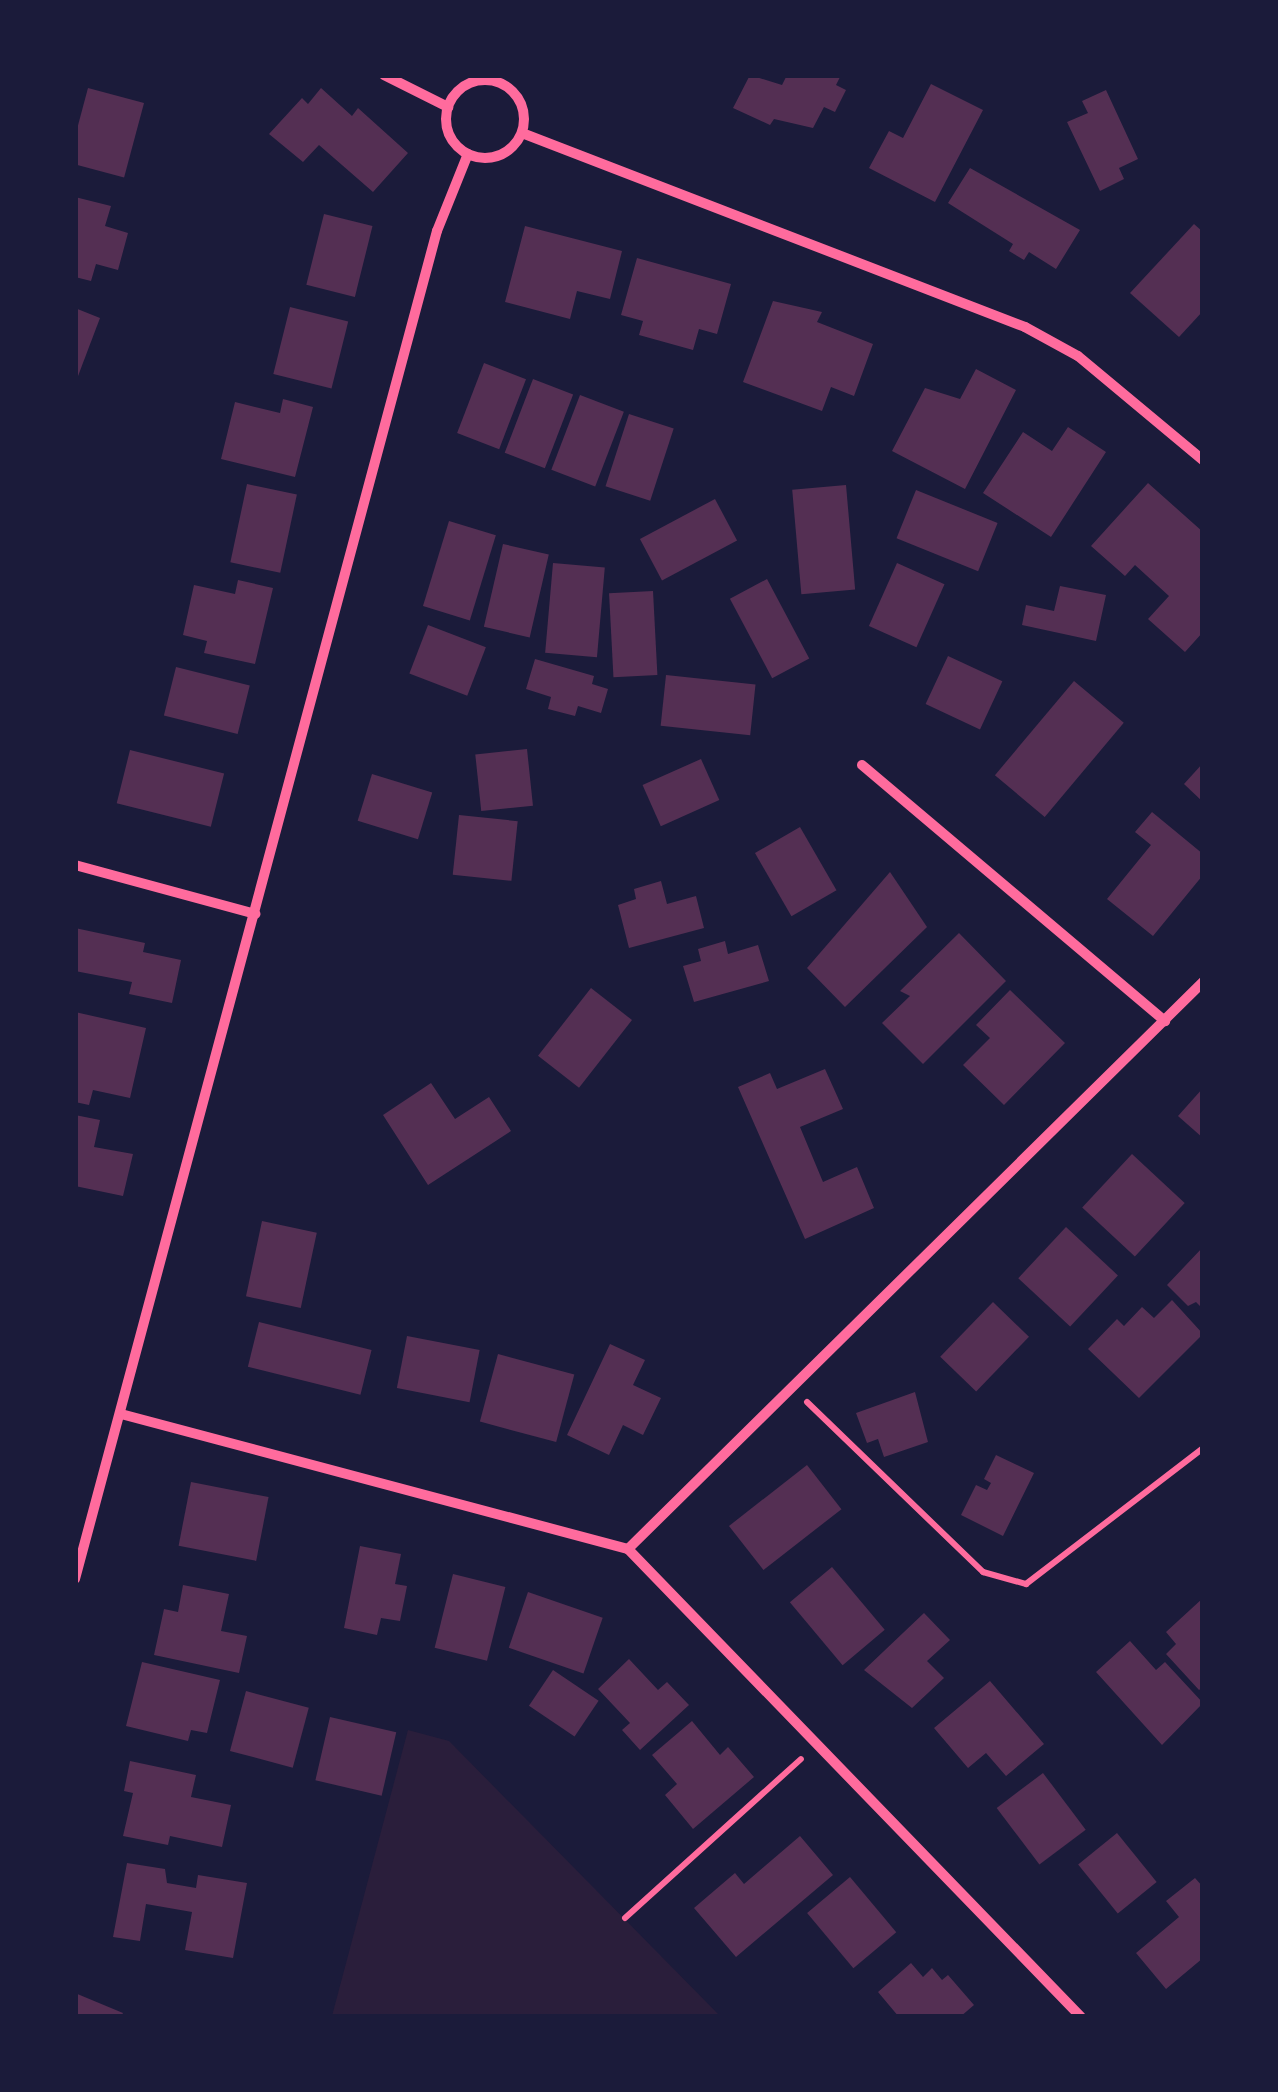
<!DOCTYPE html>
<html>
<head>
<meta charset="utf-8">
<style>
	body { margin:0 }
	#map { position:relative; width:1278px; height:2092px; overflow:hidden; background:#1b1b3a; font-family:Figtree,sans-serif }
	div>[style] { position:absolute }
	.green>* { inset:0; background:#2a1e3b }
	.building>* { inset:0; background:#542f53; transform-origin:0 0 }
	.path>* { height:6px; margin:-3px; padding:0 3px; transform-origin:3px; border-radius:3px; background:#ff6b9d }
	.minor>* { height:10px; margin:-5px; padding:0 5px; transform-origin:5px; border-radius:5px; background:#ff6b9d }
	.minor>.ring { margin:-5px; padding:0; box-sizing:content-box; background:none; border:10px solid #ff6b9d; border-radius:50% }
	span { translate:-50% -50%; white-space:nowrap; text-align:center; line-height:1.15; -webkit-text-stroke:8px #1b1b3a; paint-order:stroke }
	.frame { position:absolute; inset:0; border:78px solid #1b1b3a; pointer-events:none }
</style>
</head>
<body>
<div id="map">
	<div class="green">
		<div style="clip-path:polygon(408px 1730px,449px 1741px,721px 2017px,332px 2016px)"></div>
	</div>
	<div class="building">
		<div style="clip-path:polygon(750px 75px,782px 85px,787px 75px,841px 75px,836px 85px,846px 90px,835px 112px,824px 107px,813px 128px,774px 119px,770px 125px,733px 108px)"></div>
		<div style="clip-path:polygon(931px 84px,983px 110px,935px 202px,869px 168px,889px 131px,903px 138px)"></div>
		<div style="left:88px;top:88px;width:58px;height:77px;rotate:15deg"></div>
		<div style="clip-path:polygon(321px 88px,352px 116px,358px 108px,408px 153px,373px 192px,319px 145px,303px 162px,269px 134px,302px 98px,308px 104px)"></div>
		<div style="clip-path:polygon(1106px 90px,1138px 159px,1119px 168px,1124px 179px,1100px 191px,1067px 122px,1088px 113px,1082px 101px)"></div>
		<div style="clip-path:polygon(970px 168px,1080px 230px,1056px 269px,1029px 252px,1024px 260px,1009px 251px,1013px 244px,948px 203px)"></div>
		<div style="clip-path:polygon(75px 197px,111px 206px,105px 226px,128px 233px,118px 270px,96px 264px,91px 281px,75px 277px)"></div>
		<div style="left:324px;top:214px;width:50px;height:73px;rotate:14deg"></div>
		<div style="clip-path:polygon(1194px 224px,1203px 232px,1203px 311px,1179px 337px,1130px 293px)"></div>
		<div style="clip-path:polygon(525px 226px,622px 251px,610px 299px,577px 291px,570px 319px,505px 302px)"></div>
		<div style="clip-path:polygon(637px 258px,731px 284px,717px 334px,699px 329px,693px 350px,639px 335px,643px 321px,621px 315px)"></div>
		<div style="clip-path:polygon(773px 301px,822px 312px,817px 322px,873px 344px,854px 396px,831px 387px,822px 411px,743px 382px)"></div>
		<div style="left:290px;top:307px;width:60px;height:69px;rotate:14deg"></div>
		<div style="clip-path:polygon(75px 308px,100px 318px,75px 384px)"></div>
		<div style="left:484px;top:363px;width:45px;height:75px;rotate:21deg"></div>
		<div style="clip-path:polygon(976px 369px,1016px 390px,965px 489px,892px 451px,925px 388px,960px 399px)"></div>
		<div style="left:533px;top:379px;width:43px;height:79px;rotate:21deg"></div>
		<div style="left:580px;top:395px;width:47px;height:80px;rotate:21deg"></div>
		<div style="clip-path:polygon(283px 399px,313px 407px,295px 477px,221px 459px,235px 402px,280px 413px)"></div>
		<div style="left:629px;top:414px;width:47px;height:76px;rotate:18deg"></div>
		<div style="clip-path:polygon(1068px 427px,1106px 452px,1051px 537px,983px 493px,1023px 432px,1052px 451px)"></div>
		<div style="clip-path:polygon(1148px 483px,1203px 532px,1203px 632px,1185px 652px,1148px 619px,1169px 596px,1135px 565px,1125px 576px,1091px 546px)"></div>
		<div style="left:247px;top:484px;width:51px;height:80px;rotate:12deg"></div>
		<div style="left:846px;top:485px;width:105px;height:54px;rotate:85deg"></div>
		<div style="left:916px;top:490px;width:88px;height:52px;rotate:22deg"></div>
		<div style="left:715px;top:499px;width:47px;height:85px;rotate:62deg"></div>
		<div style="left:449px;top:521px;width:49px;height:89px;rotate:17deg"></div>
		<div style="left:503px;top:544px;width:47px;height:85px;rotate:13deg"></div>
		<div style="left:553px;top:563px;width:52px;height:90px;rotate:5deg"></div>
		<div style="left:897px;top:563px;width:52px;height:69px;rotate:24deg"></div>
		<div style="left:767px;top:579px;width:90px;height:42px;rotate:62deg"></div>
		<div style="clip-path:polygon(238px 580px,273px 588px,255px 664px,204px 653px,207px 641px,183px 635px,194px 585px,235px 594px)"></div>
		<div style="clip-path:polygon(1060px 586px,1106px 595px,1096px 641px,1022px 625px,1026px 605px,1054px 611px)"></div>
		<div style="left:653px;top:591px;width:84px;height:44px;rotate:87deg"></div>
		<div style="left:428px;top:625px;width:62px;height:52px;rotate:21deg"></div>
		<div style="left:948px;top:656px;width:60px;height:53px;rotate:25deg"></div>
		<div style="clip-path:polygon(535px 659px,594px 676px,592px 684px,608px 689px,601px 713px,578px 706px,575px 716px,548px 709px,551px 697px,526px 689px)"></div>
		<div style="left:176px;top:667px;width:76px;height:50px;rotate:14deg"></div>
		<div style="left:666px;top:675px;width:90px;height:51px;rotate:6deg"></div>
		<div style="left:1074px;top:681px;width:65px;height:123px;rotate:40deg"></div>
		<div style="left:527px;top:749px;width:57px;height:52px;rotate:84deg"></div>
		<div style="left:130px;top:750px;width:97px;height:55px;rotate:14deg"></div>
		<div style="left:701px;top:759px;width:45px;height:64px;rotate:66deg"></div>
		<div style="clip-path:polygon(1203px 763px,1203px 802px,1184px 784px)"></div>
		<div style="left:372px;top:774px;width:63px;height:49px;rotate:17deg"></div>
		<div style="clip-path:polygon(1152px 812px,1203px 854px,1203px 875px,1153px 936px,1107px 899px,1151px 845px,1135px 832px)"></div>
		<div style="left:459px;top:815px;width:59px;height:60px;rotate:6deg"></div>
		<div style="left:800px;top:827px;width:73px;height:52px;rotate:60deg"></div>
		<div style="clip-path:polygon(890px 872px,927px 927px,845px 1007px,807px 968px)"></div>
		<div style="clip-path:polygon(661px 881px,667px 904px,696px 896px,704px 928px,629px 948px,618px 905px,636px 899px,634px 889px)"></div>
		<div style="clip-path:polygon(75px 928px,145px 943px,143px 952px,181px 960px,172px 1003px,129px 994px,132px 982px,75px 971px)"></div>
		<div style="clip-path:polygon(959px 933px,1006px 981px,923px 1064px,882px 1023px,910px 996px,900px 991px)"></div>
		<div style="clip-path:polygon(725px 941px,728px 954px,758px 945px,769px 981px,694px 1002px,683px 966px,701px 961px,698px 949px)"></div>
		<div style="left:591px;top:988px;width:52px;height:86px;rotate:38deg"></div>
		<div style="clip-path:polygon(1010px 990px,1065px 1043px,1004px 1105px,963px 1065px,990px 1038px,976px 1025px)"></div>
		<div style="clip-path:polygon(75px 1012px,146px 1028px,130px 1098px,93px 1090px,89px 1105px,75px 1102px)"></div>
		<div style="clip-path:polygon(825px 1069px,843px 1109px,800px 1127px,823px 1182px,857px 1167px,874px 1208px,805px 1239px,738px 1087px,770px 1073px,777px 1089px)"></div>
		<div style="clip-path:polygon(431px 1083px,455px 1119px,489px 1097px,511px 1131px,428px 1185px,383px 1115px)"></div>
		<div style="clip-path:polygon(1203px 1088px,1203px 1138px,1178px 1116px)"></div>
		<div style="clip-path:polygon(75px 1115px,100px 1120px,94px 1147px,133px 1154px,123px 1196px,75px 1186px)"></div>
		<div style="left:1132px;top:1154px;width:72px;height:73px;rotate:43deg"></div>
		<div style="left:262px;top:1221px;width:56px;height:77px;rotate:12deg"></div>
		<div style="left:1066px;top:1227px;width:71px;height:70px;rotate:43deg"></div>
		<div style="clip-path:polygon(1203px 1247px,1203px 1309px,1196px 1302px,1188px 1306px,1167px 1285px)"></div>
		<div style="clip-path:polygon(1172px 1300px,1203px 1334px,1139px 1398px,1088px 1349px,1117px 1319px,1124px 1326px,1142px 1307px,1154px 1318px)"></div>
		<div style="left:993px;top:1302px;width:50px;height:76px;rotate:44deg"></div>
		<div style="left:259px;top:1322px;width:116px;height:46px;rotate:14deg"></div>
		<div style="left:407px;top:1336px;width:74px;height:53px;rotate:11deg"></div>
		<div style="clip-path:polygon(610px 1344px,645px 1360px,633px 1385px,661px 1398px,643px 1435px,623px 1425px,609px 1455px,567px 1435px)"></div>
		<div style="left:498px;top:1354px;width:79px;height:70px;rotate:15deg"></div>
		<div style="clip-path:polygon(915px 1392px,928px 1442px,884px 1457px,878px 1439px,867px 1443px,856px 1413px)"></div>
		<div style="clip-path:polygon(996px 1455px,1034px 1473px,1003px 1536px,961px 1515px,976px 1485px,987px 1490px,991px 1483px,984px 1479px)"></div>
		<div style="left:807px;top:1465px;width:56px;height:99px;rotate:52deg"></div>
		<div style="left:191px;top:1482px;width:79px;height:65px;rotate:11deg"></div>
		<div style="clip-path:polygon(360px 1546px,401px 1554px,395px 1584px,407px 1586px,400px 1621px,381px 1618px,377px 1635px,344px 1628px)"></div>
		<div style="left:832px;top:1567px;width:82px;height:55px;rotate:50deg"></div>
		<div style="left:453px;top:1574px;width:54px;height:76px;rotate:14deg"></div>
		<div style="clip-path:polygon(183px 1585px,229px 1594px,221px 1631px,247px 1636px,239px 1673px,154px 1655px,164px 1609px,178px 1612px)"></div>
		<div style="left:528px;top:1592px;width:79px;height:59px;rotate:19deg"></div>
		<div style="clip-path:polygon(1203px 1598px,1203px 1687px,1199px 1690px,1166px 1654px,1176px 1644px,1166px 1632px)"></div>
		<div style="clip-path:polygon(924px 1613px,950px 1640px,927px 1661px,944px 1678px,912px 1708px,864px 1670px)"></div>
		<div style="clip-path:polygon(1130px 1641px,1156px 1670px,1165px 1662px,1203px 1703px,1162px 1745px,1096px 1672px)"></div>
		<div style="clip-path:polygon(629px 1659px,658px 1690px,667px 1682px,689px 1705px,640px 1750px,622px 1730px,630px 1723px,598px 1689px)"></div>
		<div style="clip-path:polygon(142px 1662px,220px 1680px,207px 1733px,191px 1730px,188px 1741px,126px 1726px)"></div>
		<div style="left:553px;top:1670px;width:55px;height:43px;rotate:34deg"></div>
		<div style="clip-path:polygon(990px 1681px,1044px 1744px,1006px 1776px,986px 1753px,968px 1768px,934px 1728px)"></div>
		<div style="left:246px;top:1691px;width:65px;height:62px;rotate:15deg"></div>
		<div style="left:330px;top:1717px;width:68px;height:65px;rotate:13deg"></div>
		<div style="clip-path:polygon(692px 1721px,720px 1755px,728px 1747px,754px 1777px,693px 1829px,665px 1795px,677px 1784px,652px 1755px)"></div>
		<div style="clip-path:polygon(130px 1761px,196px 1775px,191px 1797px,231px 1805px,222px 1847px,170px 1836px,168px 1845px,123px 1836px,133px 1793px,124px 1791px)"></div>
		<div style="left:1043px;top:1773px;width:71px;height:58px;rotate:53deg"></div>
		<div style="left:1117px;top:1833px;width:63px;height:50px;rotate:51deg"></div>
		<div style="clip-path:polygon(800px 1836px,833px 1875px,736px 1957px,694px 1908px,735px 1873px,744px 1884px)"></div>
		<div style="clip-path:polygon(127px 1863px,165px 1869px,167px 1883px,196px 1888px,198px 1875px,247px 1883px,233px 1958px,185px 1950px,192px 1912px,146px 1904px,140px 1941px,113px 1937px)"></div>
		<div style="left:850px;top:1877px;width:72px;height:56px;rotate:50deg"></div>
		<div style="clip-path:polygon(1195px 1878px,1203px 1887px,1203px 1958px,1166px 1989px,1136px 1953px,1179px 1917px,1166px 1901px)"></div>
		<div style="clip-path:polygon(911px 1963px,923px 1977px,932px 1968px,942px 1980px,948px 1975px,974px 2005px,960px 2017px,899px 2017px,878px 1992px)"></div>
		<div style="clip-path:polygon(75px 1993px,123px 2013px,121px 2017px,75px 2017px)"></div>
	</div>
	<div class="path">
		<div style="left:807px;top:1402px;width:245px;rotate:44deg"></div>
		<div style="left:983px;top:1572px;width:45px;rotate:15.6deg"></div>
		<div style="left:1026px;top:1584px;width:223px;rotate:-37.5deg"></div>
		<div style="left:625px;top:1918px;width:237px;rotate:-42.1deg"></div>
	</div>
	<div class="minor">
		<div style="left:384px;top:75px;width:72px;rotate:26.6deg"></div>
		<div class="ring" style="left:446px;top:80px;width:68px;height:68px"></div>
		<div style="left:522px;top:133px;width:539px;rotate:21.09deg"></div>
		<div style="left:1025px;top:327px;width:60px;rotate:28.7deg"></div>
		<div style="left:1078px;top:356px;width:163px;rotate:39.8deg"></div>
		<div style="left:862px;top:765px;width:397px;rotate:40.2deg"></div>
		<div style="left:75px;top:865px;width:187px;rotate:15.2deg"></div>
		<div style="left:121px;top:1414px;width:525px;rotate:14.91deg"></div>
		<div style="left:628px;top:1549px;width:651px;rotate:45.93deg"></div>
		<div style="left:628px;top:1549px;width:808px;rotate:-44.6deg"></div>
		<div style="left:75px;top:1579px;width:1396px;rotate:-74.97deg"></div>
		<div style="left:437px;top:231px;width:83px;rotate:-68.1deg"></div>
	</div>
	<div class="frame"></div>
</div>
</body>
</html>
